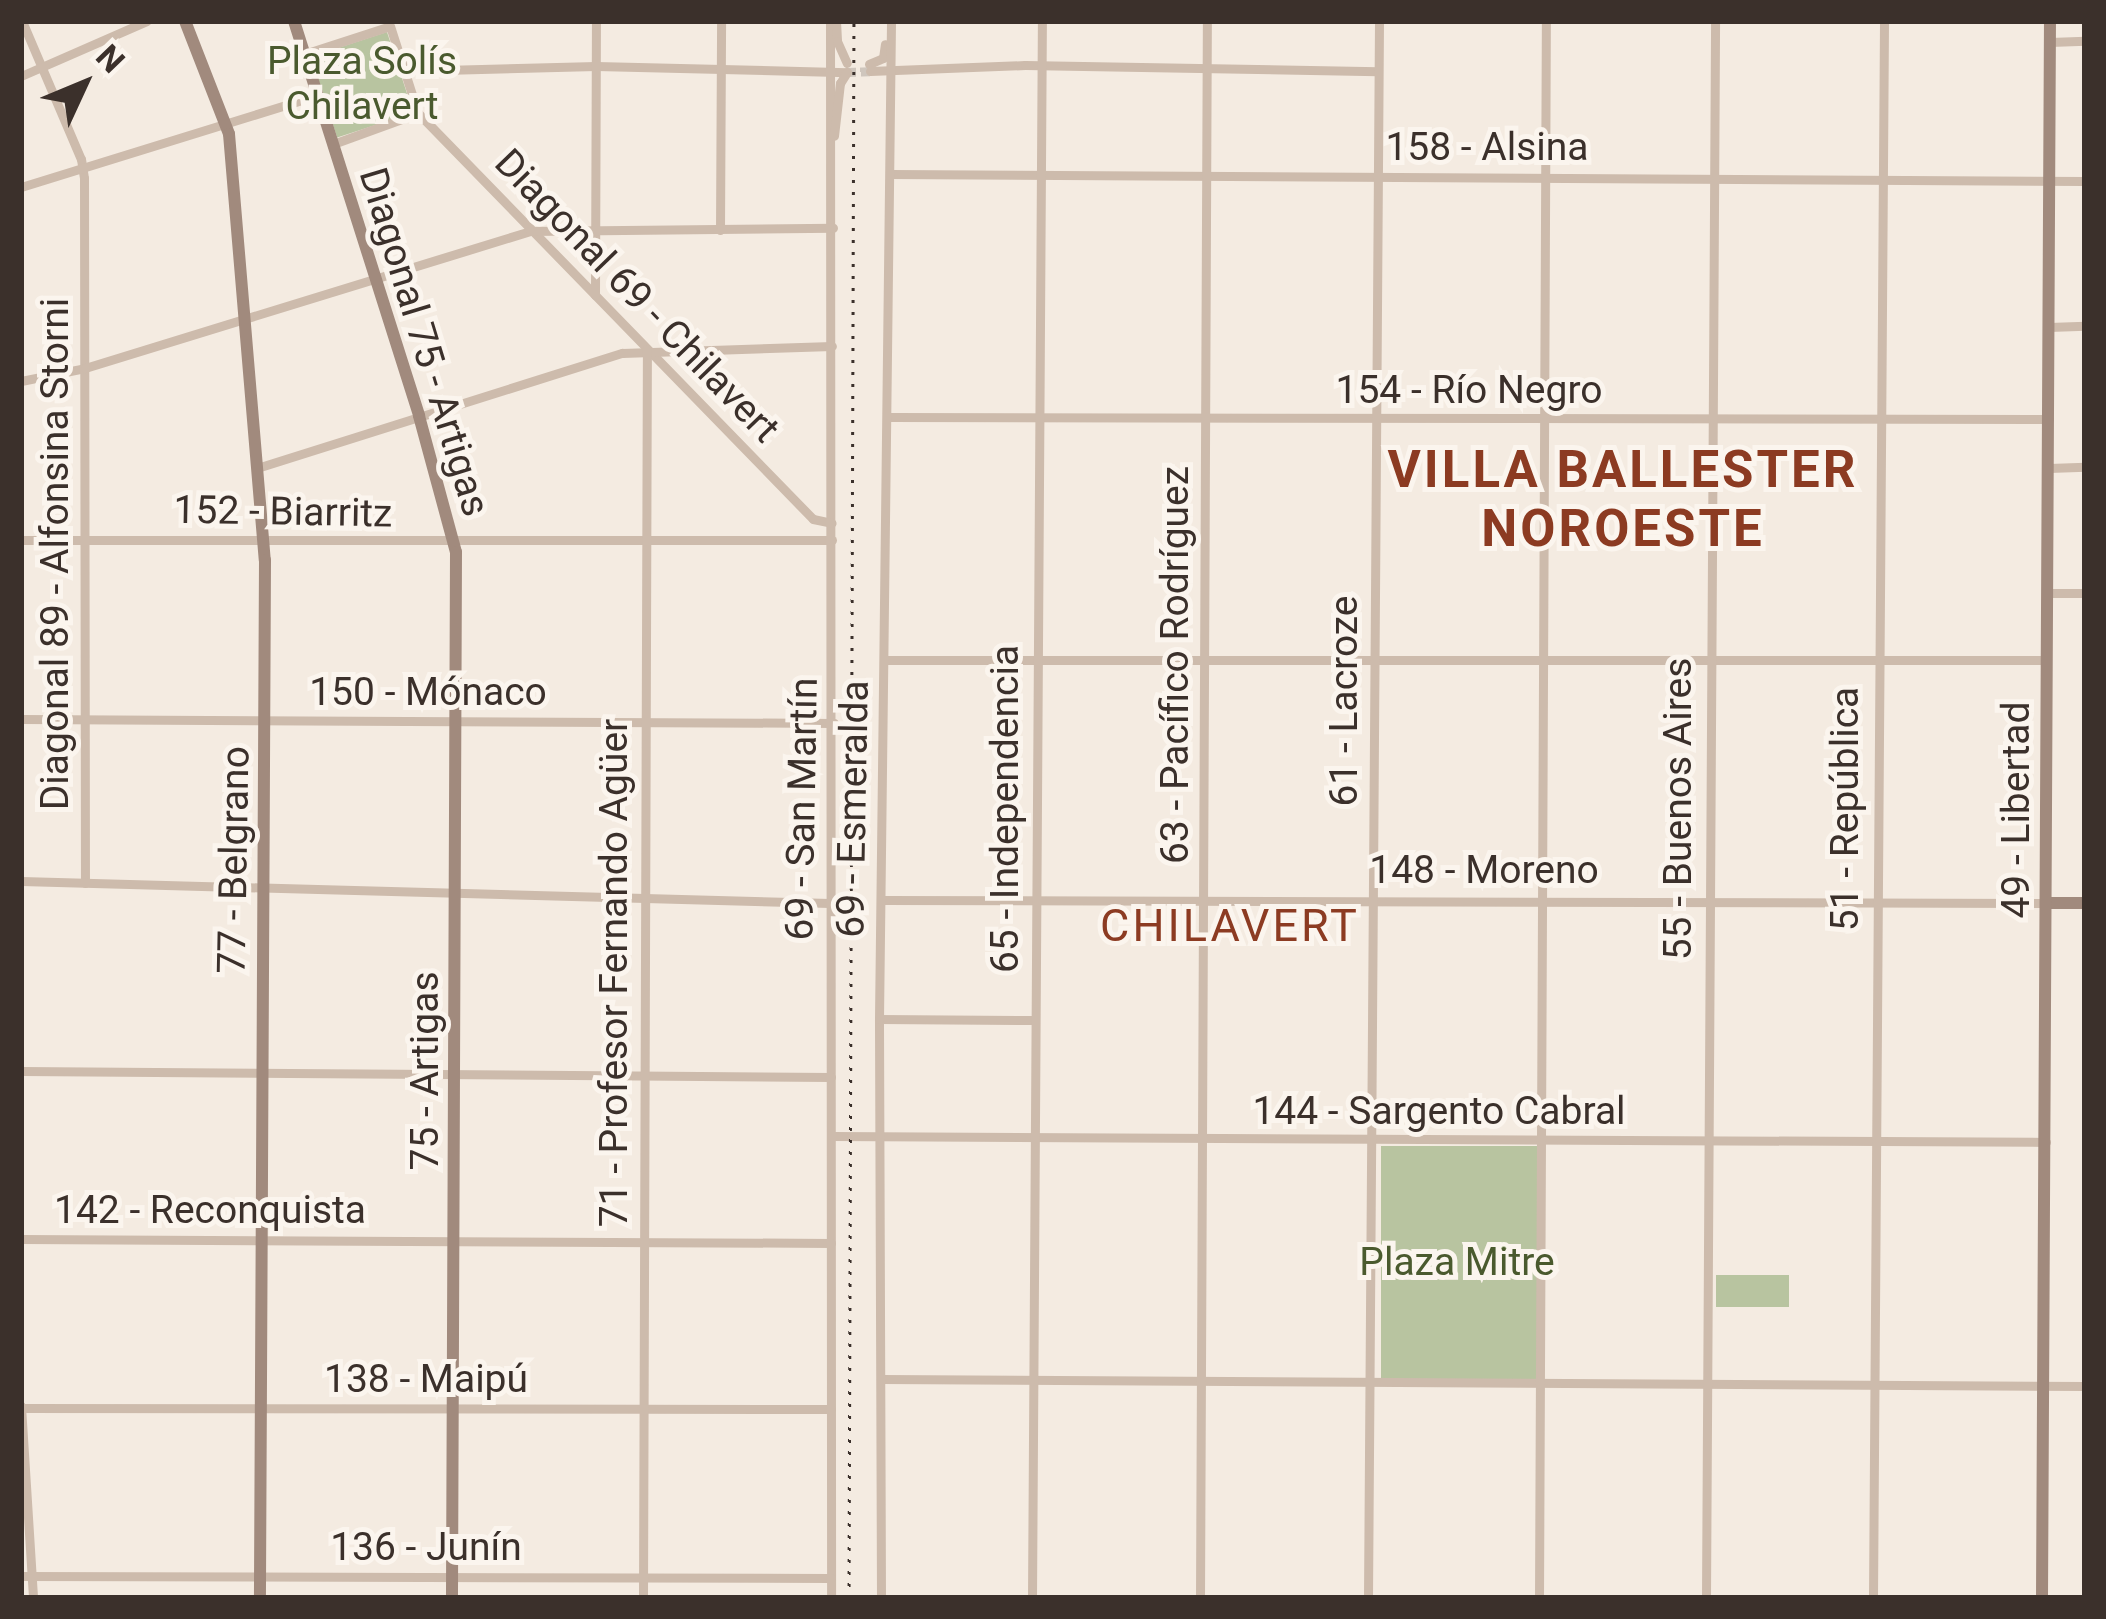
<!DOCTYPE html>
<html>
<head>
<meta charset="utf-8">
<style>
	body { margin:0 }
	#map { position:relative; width:2106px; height:1619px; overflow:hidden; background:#f4ebe1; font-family:Roboto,sans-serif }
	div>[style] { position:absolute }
	.green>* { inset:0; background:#b8c4a0; transform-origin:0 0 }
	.street-tunnel>* { height:9px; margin-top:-4.5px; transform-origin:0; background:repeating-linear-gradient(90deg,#cfc6bd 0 9px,transparent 0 13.5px) }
	.street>* { height:9px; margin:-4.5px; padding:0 4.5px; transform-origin:4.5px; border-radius:4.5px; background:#cdbbac }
	.secondary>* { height:12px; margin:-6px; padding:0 6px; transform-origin:6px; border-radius:6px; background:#a18a7d }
	.rail>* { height:3px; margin-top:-1.5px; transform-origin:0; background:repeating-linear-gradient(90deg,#3b302b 0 3px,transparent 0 12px) }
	span { translate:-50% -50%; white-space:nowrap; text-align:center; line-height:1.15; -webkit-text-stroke:10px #fbf5ee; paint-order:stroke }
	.park-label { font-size:39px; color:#4a5a2e }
	.street-label { font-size:39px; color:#3b302b }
	.quarter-label { font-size:45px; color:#8c3b22; letter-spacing:3px }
	.district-label { font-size:51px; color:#8c3b22; font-weight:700; letter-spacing:3px }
	.frame { position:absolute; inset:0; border:24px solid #3b302b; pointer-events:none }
	.north { position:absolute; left:24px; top:24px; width:120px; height:120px; -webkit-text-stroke:9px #fbf5ee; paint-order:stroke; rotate:46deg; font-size:33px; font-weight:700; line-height:48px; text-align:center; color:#3b302b }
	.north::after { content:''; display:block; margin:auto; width:42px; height:54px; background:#3b302b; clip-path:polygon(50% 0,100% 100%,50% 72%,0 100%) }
</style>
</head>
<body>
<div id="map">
	<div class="green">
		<div style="left:387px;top:32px;width:85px;height:80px;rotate:72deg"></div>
		<div style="left:1381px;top:1146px;width:156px;height:233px"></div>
		<div style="left:1716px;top:1275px;width:73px;height:32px"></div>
	</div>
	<div class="street-tunnel">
		<div style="left:847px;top:72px;width:23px;rotate:-2deg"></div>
	</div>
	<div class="street">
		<div style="left:22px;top:21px;width:150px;rotate:66.9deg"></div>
		<div style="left:81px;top:159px;width:19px;rotate:81deg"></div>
		<div style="left:84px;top:178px;width:705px;rotate:89.92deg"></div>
		<div style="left:830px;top:21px;width:1577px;rotate:89.96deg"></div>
		<div style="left:836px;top:21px;width:20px;rotate:87deg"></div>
		<div style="left:837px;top:41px;width:24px;rotate:66deg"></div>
		<div style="left:390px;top:26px;width:91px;rotate:72.2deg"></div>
		<div style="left:418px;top:113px;width:566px;rotate:45.79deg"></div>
		<div style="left:813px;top:519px;width:19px;rotate:12deg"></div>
		<div style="left:2050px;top:42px;width:35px;rotate:-2deg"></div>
		<div style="left:304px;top:54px;width:90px;rotate:-18deg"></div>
		<div style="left:869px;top:64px;width:15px;rotate:-23deg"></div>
		<div style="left:883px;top:58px;width:14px;rotate:-82deg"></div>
		<div style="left:405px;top:71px;width:191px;rotate:-1.5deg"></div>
		<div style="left:596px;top:66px;width:251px;rotate:1.4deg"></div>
		<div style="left:847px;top:72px;width:13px;rotate:122deg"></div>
		<div style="left:840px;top:83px;width:53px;rotate:96.5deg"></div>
		<div style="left:870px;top:71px;width:155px;rotate:-2.2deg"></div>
		<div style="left:1025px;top:65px;width:353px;rotate:1deg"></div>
		<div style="left:21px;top:76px;width:137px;rotate:-23.6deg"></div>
		<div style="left:333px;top:144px;width:90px;rotate:-20deg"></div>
		<div style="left:890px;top:174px;width:1195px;rotate:0.34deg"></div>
		<div style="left:21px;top:187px;width:311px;rotate:-17.2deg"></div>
		<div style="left:720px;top:230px;width:209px;rotate:-89.7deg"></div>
		<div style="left:595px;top:295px;width:274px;rotate:-89.8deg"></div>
		<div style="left:2049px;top:327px;width:36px;rotate:-2deg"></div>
		<div style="left:21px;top:381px;width:65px;rotate:-11.5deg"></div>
		<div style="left:85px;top:368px;width:466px;rotate:-17.1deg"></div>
		<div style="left:530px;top:231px;width:303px;rotate:-0.6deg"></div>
		<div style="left:889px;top:417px;width:1160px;rotate:0.1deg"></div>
		<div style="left:257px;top:468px;width:383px;rotate:-17.5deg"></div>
		<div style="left:622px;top:353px;width:210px;rotate:-1.9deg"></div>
		<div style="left:2049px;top:468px;width:36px;rotate:-2deg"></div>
		<div style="left:21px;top:540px;width:811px"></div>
		<div style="left:2047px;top:593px;width:38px"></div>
		<div style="left:886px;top:660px;width:1159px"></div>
		<div style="left:21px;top:719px;width:813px;rotate:0.28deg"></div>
		<div style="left:21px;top:881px;width:809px;rotate:1.56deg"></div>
		<div style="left:882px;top:900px;width:1164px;rotate:0.15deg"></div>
		<div style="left:879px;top:1019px;width:154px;rotate:0.4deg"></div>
		<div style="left:21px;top:1071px;width:810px;rotate:0.42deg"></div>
		<div style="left:832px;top:1136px;width:1214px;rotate:0.28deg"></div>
		<div style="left:21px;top:1239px;width:810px;rotate:0.28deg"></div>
		<div style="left:881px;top:1379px;width:1204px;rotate:0.33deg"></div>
		<div style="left:21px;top:1406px;width:192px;rotate:86.4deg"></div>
		<div style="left:21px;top:1408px;width:810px;rotate:0.07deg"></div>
		<div style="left:21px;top:1576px;width:810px;rotate:0.14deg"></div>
		<div style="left:643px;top:1598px;width:1249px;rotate:-89.82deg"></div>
		<div style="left:881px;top:1598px;width:579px;rotate:-90.2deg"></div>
		<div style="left:879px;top:1019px;width:998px;rotate:-89.31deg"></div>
		<div style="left:1032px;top:1598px;width:1577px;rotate:-89.64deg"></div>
		<div style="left:1200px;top:1598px;width:1577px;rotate:-89.75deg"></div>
		<div style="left:1368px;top:1598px;width:1577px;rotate:-89.6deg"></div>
		<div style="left:1539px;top:1598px;width:1577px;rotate:-89.75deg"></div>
		<div style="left:1706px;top:1598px;width:1577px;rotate:-89.67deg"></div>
		<div style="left:1873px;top:1598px;width:1577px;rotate:-89.6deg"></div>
	</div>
	<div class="secondary">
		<div style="left:185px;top:21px;width:121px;rotate:68.7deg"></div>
		<div style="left:229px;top:134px;width:428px;rotate:85.2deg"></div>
		<div style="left:265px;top:560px;width:1038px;rotate:90.28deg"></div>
		<div style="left:294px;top:21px;width:414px;rotate:72.4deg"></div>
		<div style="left:419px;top:416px;width:141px;rotate:74.8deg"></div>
		<div style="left:456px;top:552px;width:1046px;rotate:90.22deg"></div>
		<div style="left:2046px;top:903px;width:39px"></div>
		<div style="left:2042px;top:1598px;width:1577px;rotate:-89.71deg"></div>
	</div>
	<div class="rail">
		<div style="left:849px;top:1598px;width:1577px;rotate:-89.82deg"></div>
	</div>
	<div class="park-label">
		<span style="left:362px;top:84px">Plaza Solís<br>Chilavert</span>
		<span style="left:1457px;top:1262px">Plaza Mitre</span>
	</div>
	<div class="street-label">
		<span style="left:1487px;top:147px">158 - Alsina</span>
		<span style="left:637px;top:296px;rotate:46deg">Diagonal 69 - Chilavert</span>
		<span style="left:424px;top:342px;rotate:73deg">Diagonal 75 - Artigas</span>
		<span style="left:1469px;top:390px">154 - Río Negro</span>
		<span style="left:283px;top:512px;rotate:1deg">152 - Biarritz</span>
		<span style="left:55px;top:554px;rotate:-90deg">Diagonal 89 - Alfonsina Storni</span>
		<span style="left:1175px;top:665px;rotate:-90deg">63 - Pacífico Rodríguez</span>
		<span style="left:428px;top:692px">150 - Mónaco</span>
		<span style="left:1344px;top:701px;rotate:-90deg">61 - Lacroze</span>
		<span style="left:802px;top:809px;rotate:-89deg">69 - San Martín</span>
		<span style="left:853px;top:809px;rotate:-89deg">69 - Esmeralda</span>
		<span style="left:1005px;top:809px;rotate:-90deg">65 - Independencia</span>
		<span style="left:1678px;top:809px;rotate:-90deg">55 - Buenos Aires</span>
		<span style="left:1845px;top:809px;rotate:-90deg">51 - República</span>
		<span style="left:2016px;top:810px;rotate:-90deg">49 - Libertad</span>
		<span style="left:234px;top:860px;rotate:-89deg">77 - Belgrano</span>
		<span style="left:1484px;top:870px">148 - Moreno</span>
		<span style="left:614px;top:973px;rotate:-90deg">71 - Profesor Fernando Agüer</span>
		<span style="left:425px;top:1071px;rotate:-90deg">75 - Artigas</span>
		<span style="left:1439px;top:1111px">144 - Sargento Cabral</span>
		<span style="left:210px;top:1210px">142 - Reconquista</span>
		<span style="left:426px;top:1379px">138 - Maipú</span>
		<span style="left:426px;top:1547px">136 - Junín</span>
	</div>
	<div class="quarter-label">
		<span style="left:1230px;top:926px">CHILAVERT</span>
	</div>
	<div class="district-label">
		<span style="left:1623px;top:500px">VILLA BALLESTER<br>NOROESTE</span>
	</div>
	<div class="frame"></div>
	<div class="north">N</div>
</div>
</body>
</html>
